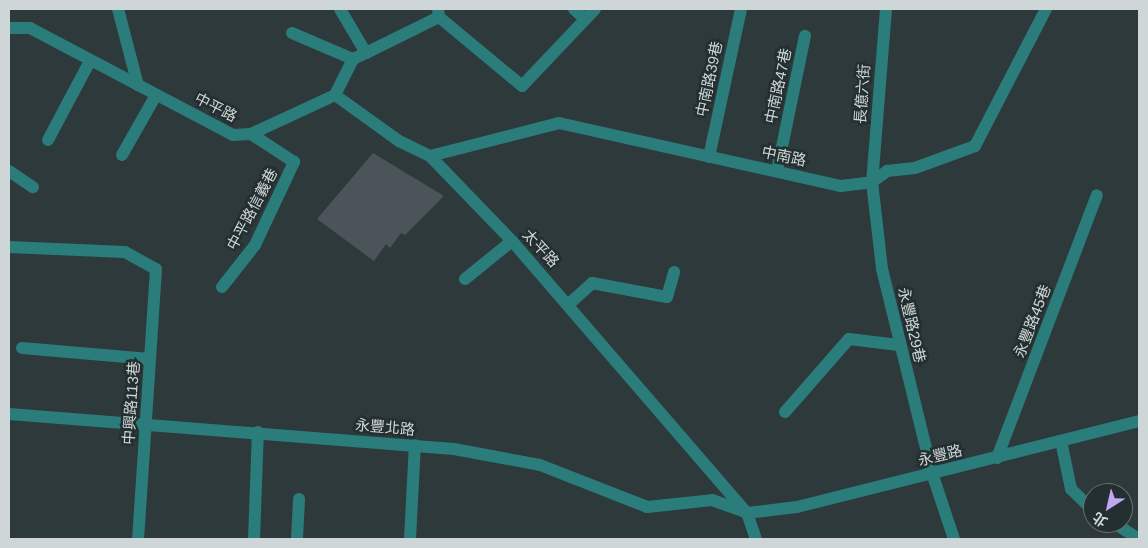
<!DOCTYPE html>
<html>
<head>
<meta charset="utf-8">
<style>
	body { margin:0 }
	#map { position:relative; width:1148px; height:548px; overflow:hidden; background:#2e393b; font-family:Arial,"Noto Sans TC",sans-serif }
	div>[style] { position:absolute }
	.building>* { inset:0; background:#4a5459 }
	.minor>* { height:12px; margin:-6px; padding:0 6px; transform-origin:6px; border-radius:6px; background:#2a7d7b }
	span { translate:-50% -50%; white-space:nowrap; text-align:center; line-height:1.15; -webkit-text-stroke:5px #242f31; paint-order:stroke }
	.street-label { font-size:15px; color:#cfd6d7 }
	.frame { position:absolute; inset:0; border:10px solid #cfd6d7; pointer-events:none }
	.north { position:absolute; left:1083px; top:483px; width:50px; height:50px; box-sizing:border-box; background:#242f31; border:1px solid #687273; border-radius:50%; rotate:215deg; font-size:14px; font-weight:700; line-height:20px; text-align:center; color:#cfd6d7 }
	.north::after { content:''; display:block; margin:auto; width:18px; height:22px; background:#c4a7f1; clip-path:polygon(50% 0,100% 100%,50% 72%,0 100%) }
</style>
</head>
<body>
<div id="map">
	<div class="building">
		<div style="clip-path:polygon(373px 153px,444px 196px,405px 235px,401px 233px,390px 248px,386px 244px,374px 261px,317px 219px)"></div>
	</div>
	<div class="minor">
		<div style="left:118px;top:9px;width:79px;rotate:75.3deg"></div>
		<div style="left:574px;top:9px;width:15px;rotate:42deg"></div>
		<div style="left:886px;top:9px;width:174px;rotate:94.6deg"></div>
		<div style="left:872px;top:182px;width:88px;rotate:83.4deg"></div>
		<div style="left:882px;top:269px;width:210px;rotate:76.2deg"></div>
		<div style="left:932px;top:473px;width:70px;rotate:71.6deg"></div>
		<div style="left:439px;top:17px;width:108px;rotate:39.7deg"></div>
		<div style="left:522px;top:86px;width:106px;rotate:-46.5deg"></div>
		<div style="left:9px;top:28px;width:21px"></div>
		<div style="left:30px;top:28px;width:229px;rotate:27.8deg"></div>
		<div style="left:233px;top:135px;width:18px;rotate:-3deg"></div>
		<div style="left:251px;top:134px;width:93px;rotate:-24.9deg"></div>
		<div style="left:292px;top:33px;width:66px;rotate:23.1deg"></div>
		<div style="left:366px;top:53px;width:81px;rotate:-26.3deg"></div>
		<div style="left:439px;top:17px;width:8px;rotate:-97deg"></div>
		<div style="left:335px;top:95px;width:79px;rotate:35.7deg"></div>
		<div style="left:399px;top:141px;width:34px;rotate:26deg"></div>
		<div style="left:430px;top:156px;width:118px;rotate:46deg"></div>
		<div style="left:512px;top:241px;width:359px;rotate:49.2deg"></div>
		<div style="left:747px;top:513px;width:28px;rotate:71deg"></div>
		<div style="left:335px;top:95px;width:40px;rotate:-63.4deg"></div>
		<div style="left:353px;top:59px;width:14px;rotate:-25deg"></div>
		<div style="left:366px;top:53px;width:51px;rotate:-120.6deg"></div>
		<div style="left:48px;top:140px;width:89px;rotate:-62deg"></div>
		<div style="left:122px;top:155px;width:69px;rotate:-60.5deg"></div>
		<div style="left:430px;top:156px;width:133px;rotate:-14.3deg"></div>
		<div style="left:559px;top:123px;width:289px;rotate:12.6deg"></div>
		<div style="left:841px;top:186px;width:31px;rotate:-7deg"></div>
		<div style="left:872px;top:182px;width:19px;rotate:-36deg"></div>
		<div style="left:887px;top:171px;width:28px;rotate:-6deg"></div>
		<div style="left:915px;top:168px;width:64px;rotate:-20.1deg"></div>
		<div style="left:975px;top:146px;width:154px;rotate:-62.6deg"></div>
		<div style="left:709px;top:157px;width:151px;rotate:-77.8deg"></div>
		<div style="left:9px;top:171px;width:29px;rotate:34deg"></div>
		<div style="left:777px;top:171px;width:138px;rotate:-78.3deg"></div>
		<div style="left:9px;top:247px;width:116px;rotate:2.5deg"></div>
		<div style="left:125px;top:252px;width:35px;rotate:29deg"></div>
		<div style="left:156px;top:269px;width:271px;rotate:93.8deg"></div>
		<div style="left:465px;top:279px;width:60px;rotate:-39deg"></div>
		<div style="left:222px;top:287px;width:53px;rotate:-51.8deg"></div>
		<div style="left:255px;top:245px;width:92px;rotate:-64.8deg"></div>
		<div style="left:294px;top:162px;width:51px;rotate:-146.9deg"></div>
		<div style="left:570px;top:303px;width:30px;rotate:-42deg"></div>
		<div style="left:592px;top:283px;width:76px;rotate:10.6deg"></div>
		<div style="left:667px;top:297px;width:26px;rotate:-74deg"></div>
		<div style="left:22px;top:348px;width:128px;rotate:4.9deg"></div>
		<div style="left:785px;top:412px;width:97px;rotate:-48.8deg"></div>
		<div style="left:849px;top:339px;width:50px;rotate:6.8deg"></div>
		<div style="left:9px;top:414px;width:446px;rotate:4.5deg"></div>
		<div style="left:454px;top:449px;width:87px;rotate:10.5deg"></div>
		<div style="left:540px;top:465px;width:115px;rotate:21.4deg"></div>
		<div style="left:647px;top:507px;width:65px;rotate:-6.1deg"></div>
		<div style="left:712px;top:500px;width:37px;rotate:20deg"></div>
		<div style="left:747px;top:513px;width:50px;rotate:-6.8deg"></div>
		<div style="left:797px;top:507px;width:353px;rotate:-14.1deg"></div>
		<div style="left:1061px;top:441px;width:49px;rotate:78.2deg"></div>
		<div style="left:1071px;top:489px;width:30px;rotate:44deg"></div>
		<div style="left:997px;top:458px;width:281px;rotate:-69.2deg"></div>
		<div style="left:1114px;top:523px;width:30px;rotate:33deg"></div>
		<div style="left:254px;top:539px;width:107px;rotate:-87.9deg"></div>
		<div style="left:297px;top:539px;width:40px;rotate:-87.1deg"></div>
		<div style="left:410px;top:539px;width:94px;rotate:-87deg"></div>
	</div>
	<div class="street-label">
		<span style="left:709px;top:79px;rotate:-78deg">中南路39巷</span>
		<span style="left:778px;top:86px;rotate:-78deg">中南路47巷</span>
		<span style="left:862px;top:94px;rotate:-86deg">長億六街</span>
		<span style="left:216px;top:107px;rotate:27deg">中平路</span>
		<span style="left:784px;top:156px;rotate:12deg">中南路</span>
		<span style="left:252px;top:209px;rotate:-62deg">中平路信義巷</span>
		<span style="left:541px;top:248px;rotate:47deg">太平路</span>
		<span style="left:1032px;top:321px;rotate:-69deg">永豐路45巷</span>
		<span style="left:912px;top:325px;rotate:77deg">永豐路29巷</span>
		<span style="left:131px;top:403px;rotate:-86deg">中興路113巷</span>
		<span style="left:385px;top:427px;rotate:5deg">永豐北路</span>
		<span style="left:940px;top:455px;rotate:-14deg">永豐路</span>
	</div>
	<div class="frame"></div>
	<div class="north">北</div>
</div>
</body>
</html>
